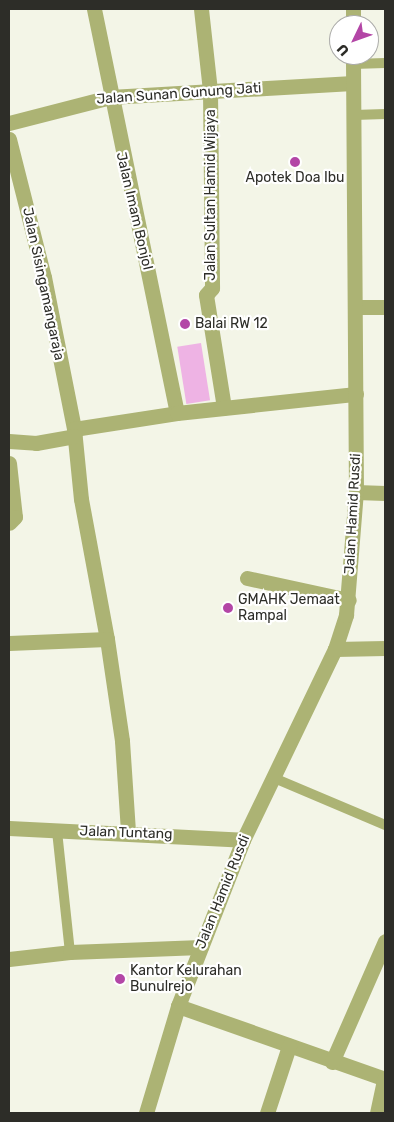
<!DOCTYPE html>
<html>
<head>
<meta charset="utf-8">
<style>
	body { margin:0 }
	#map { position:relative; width:394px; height:1122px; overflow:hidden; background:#f3f5e7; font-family:Rubik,sans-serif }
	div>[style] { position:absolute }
	.green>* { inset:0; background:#eeb3e4; transform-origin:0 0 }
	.service>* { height:10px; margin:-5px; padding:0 5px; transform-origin:5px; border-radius:5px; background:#acb374 }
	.minor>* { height:15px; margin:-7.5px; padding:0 7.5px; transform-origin:7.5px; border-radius:7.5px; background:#acb374 }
	.tertiary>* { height:15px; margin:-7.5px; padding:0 7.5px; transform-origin:7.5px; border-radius:7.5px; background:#acb374 }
	.dots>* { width:14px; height:14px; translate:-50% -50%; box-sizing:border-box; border:2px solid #fff; border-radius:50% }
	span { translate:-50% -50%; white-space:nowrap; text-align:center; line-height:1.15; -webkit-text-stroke:4.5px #fff; paint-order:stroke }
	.street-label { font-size:14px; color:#2d2d28 }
	.poi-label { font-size:14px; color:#2d2d28 }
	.left { translate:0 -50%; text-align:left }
	.frame { position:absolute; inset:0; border:10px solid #2d2d28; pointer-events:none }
	.north { position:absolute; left:329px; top:15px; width:50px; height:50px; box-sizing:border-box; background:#fff; border:1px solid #ababa9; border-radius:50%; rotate:228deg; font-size:14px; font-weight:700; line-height:20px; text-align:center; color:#2d2d28 }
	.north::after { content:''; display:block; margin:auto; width:18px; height:22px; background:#b346a6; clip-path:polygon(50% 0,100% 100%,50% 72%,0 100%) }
</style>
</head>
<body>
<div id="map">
	<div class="green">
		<div style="left:201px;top:343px;width:58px;height:24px;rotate:81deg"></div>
	</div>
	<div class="service">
		<div style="left:353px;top:64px;width:32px;rotate:-2deg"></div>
		<div style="left:354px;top:115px;width:31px;rotate:-2deg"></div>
		<div style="left:274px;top:778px;width:121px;rotate:22.9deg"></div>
		<div style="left:57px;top:831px;width:122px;rotate:83.9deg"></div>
	</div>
	<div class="minor">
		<div style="left:94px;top:9px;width:412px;rotate:78.4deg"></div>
		<div style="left:201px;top:9px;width:82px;rotate:83.7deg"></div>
		<div style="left:210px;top:91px;width:197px;rotate:89.4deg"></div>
		<div style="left:212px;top:288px;width:9px;rotate:131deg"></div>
		<div style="left:206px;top:295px;width:114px;rotate:80.9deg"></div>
		<div style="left:9px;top:123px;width:104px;rotate:-14.4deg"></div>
		<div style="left:110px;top:97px;width:243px;rotate:-3.3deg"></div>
		<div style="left:9px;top:139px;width:142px;rotate:75.8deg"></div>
		<div style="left:44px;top:277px;width:155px;rotate:78.8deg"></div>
		<div style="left:74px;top:429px;width:70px;rotate:84.3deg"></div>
		<div style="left:81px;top:499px;width:142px;rotate:79.5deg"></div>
		<div style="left:107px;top:639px;width:103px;rotate:81.6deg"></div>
		<div style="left:122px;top:741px;width:91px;rotate:86.2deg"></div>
		<div style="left:74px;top:429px;width:104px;rotate:-8.8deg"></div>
		<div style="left:177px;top:413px;width:180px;rotate:-6.1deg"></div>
		<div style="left:9px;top:441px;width:27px;rotate:4deg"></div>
		<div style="left:36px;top:443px;width:39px;rotate:-10deg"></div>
		<div style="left:9px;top:463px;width:54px;rotate:83.7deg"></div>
		<div style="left:15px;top:517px;width:8px;rotate:135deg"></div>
		<div style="left:356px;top:492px;width:29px;rotate:2deg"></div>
		<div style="left:247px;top:578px;width:104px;rotate:12.2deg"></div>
		<div style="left:9px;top:643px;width:98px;rotate:-2.3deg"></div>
		<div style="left:335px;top:649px;width:50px;rotate:-1.1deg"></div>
		<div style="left:9px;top:828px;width:234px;rotate:2.9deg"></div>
		<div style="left:9px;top:959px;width:61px;rotate:-6.5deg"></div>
		<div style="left:70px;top:952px;width:131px;rotate:-2.2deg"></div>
		<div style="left:178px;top:1006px;width:219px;rotate:19.4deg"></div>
		<div style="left:332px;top:1062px;width:132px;rotate:-66.3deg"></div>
		<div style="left:267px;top:1113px;width:71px;rotate:-71.8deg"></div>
		<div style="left:377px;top:1113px;width:35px;rotate:-78deg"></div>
	</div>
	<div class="tertiary">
		<div style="left:353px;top:9px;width:16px;rotate:90deg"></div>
		<div style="left:357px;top:307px;width:28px"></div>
		<div style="left:146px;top:1113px;width:112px;rotate:-73.3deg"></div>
		<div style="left:178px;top:1006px;width:178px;rotate:-68.6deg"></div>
		<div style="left:243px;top:840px;width:212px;rotate:-64.3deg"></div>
		<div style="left:335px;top:649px;width:36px;rotate:-72deg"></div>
		<div style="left:346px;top:615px;width:123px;rotate:-85.4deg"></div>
		<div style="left:356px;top:492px;width:437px;rotate:-90.4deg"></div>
	</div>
	<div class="dots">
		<div style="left:295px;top:162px;background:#b346a6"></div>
		<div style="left:185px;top:324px;background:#b346a6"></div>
		<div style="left:228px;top:608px;background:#b346a6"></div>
		<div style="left:120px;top:979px;background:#b346a6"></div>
	</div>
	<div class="street-label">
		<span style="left:179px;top:94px;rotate:-4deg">Jalan Sunan Gunung Jati</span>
		<span style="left:211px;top:195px;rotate:-90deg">Jalan Sultan Hamid Wijaya</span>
		<span style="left:134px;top:211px;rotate:77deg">Jalan Imam Bonjol</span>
		<span style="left:43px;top:284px;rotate:78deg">Jalan Sisingamangaraja</span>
		<span style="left:353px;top:514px;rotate:-87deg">Jalan Hamid Rusdi</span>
		<span style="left:126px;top:833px;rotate:2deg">Jalan Tuntang</span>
		<span style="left:223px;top:892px;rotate:-68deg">Jalan Hamid Rusdi</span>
	</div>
	<div class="poi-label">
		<span style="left:295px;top:178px">Apotek Doa Ibu</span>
		<span class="left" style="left:195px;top:324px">Balai RW 12</span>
		<span class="left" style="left:238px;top:608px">GMAHK Jemaat<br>Rampal</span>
		<span class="left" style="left:130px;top:979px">Kantor Kelurahan<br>Bunulrejo</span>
	</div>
	<div class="frame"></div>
	<div class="north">U</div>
</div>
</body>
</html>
